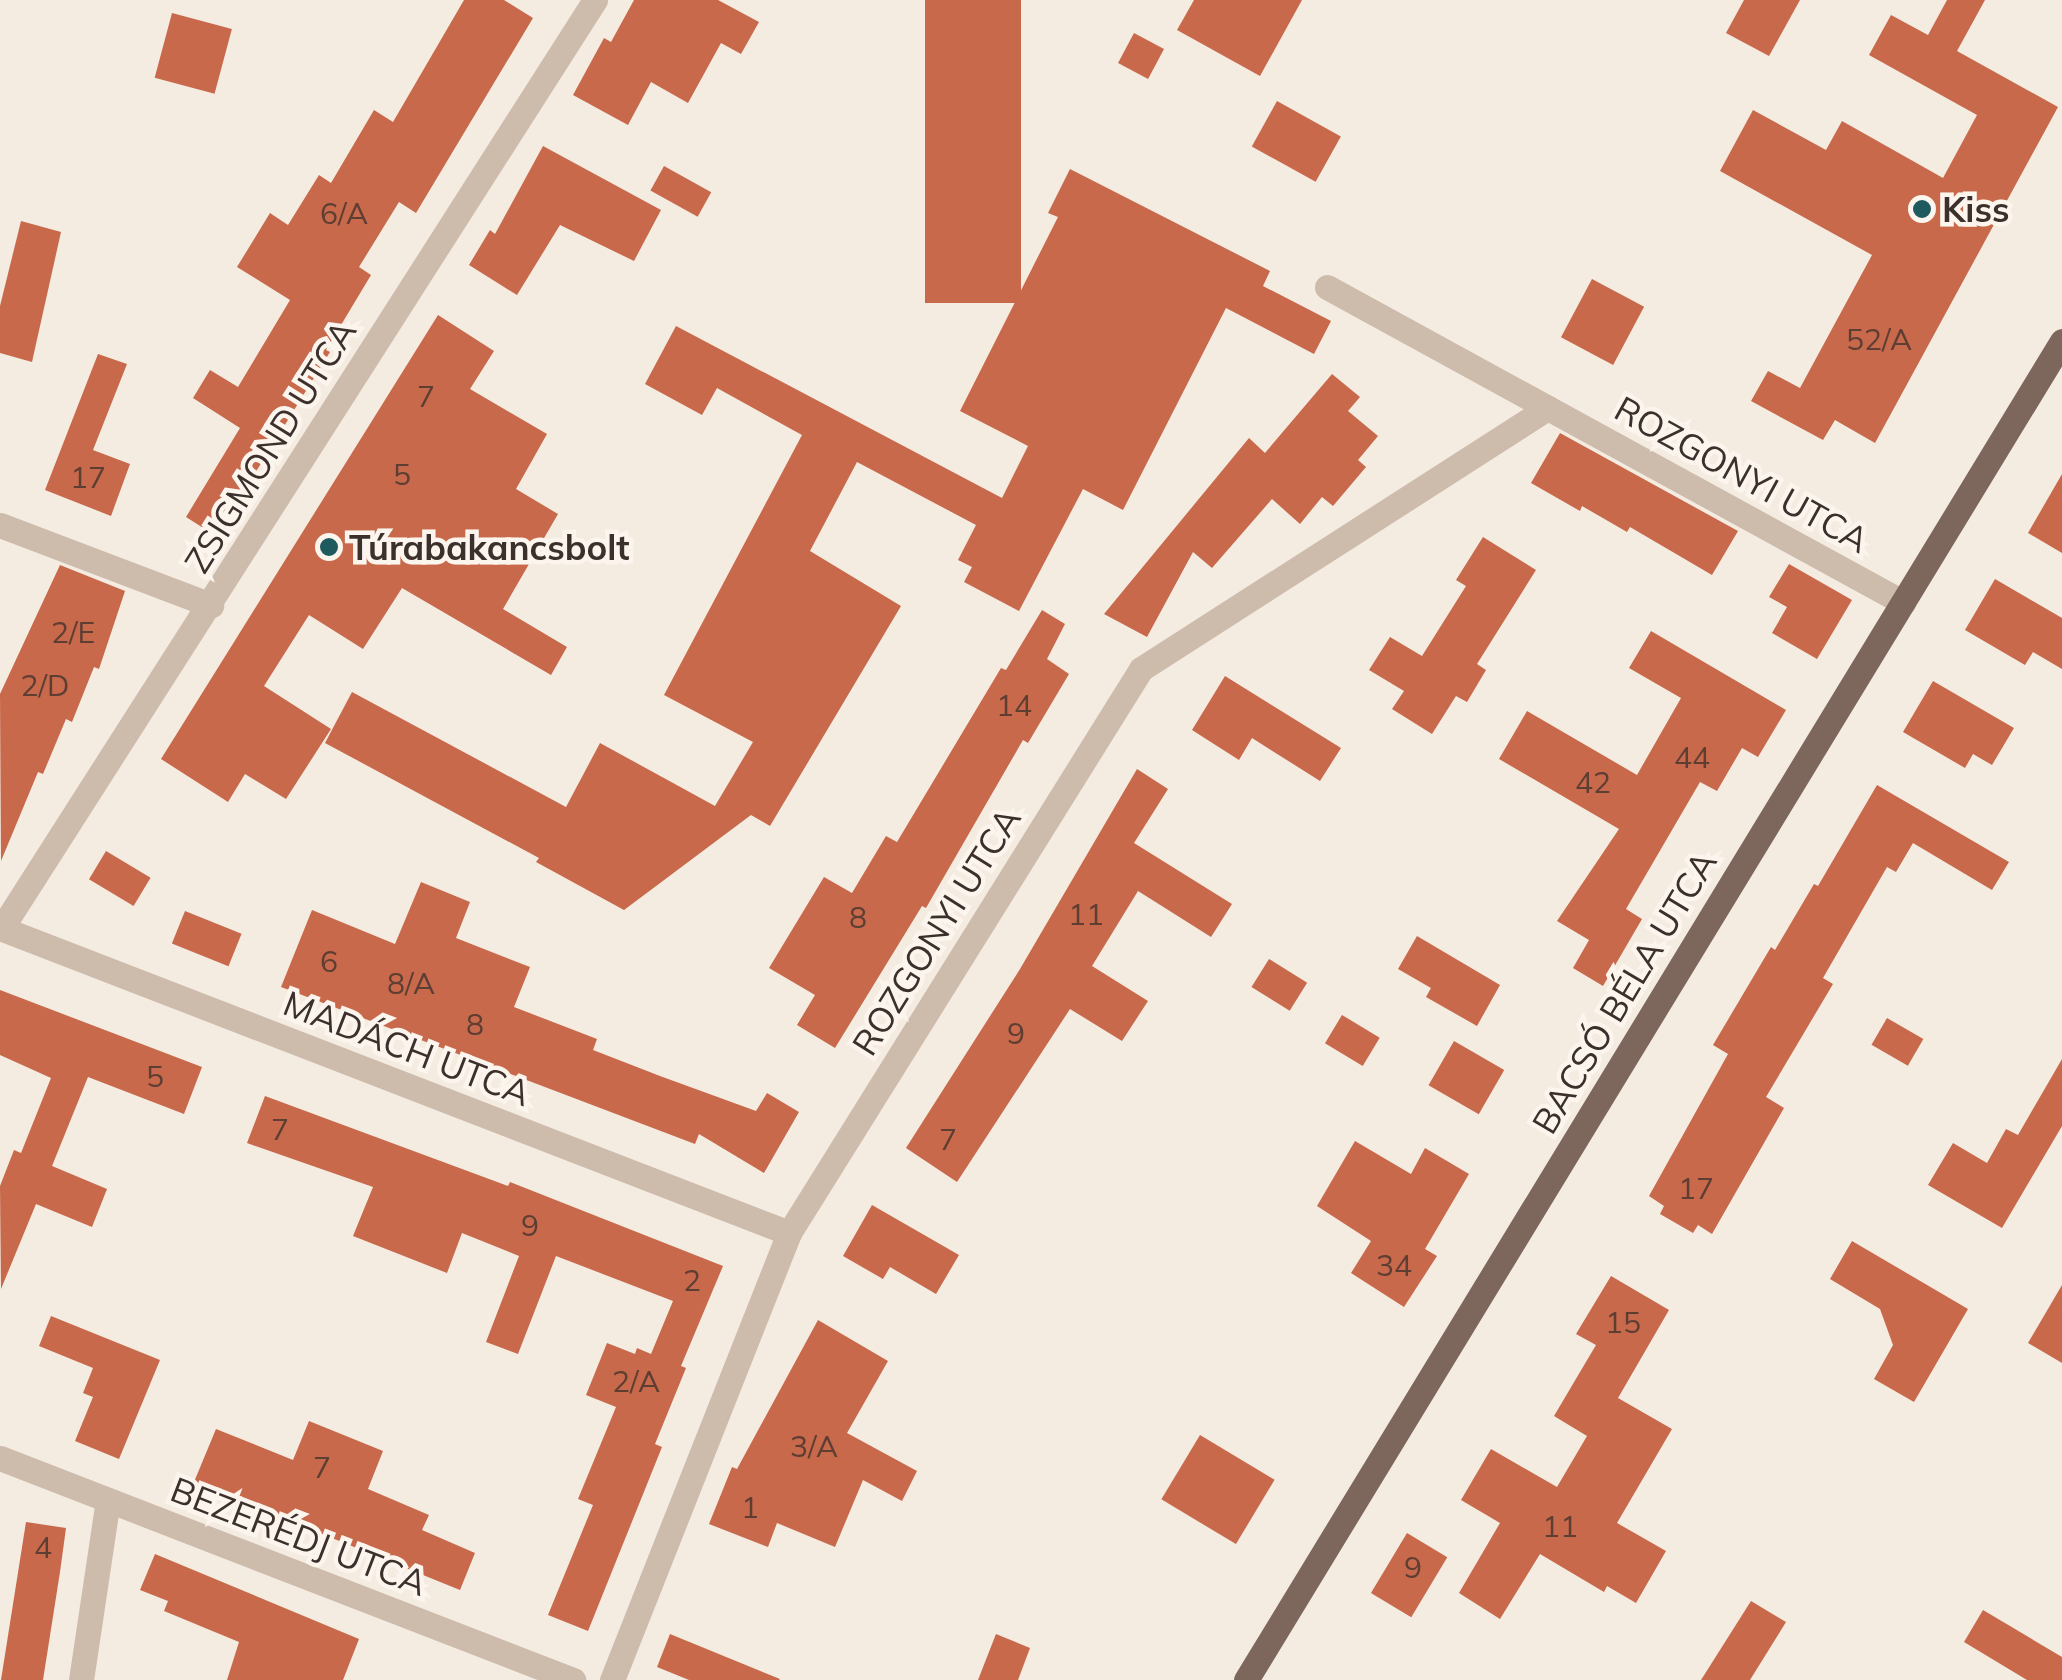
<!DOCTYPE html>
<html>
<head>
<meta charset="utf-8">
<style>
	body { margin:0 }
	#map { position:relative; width:2062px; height:1680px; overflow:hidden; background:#f4ebe1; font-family:Mulish,sans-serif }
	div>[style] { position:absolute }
	.building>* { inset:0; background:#c8694b; transform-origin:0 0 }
	.street>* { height:25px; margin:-12.5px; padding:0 12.5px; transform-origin:12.5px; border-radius:12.5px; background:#cdbbac }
	.primary>* { height:25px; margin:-12.5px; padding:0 12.5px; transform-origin:12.5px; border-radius:12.5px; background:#7d675c }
	.dots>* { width:28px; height:28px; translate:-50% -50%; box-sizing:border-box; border:5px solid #fbf5ee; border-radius:50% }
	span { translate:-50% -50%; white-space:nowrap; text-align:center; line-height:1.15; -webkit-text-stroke:9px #fbf5ee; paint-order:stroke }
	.number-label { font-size:30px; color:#5e3e33 }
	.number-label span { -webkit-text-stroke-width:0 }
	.poi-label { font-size:35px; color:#3b302b; font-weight:700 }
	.left { translate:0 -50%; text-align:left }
	.street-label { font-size:35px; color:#3b302b }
</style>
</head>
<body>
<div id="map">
	<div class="building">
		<div style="clip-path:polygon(464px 0,504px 0,533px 18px,416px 213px,399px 202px,359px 267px,371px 275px,326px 350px,330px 352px,216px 536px,186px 517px,240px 428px,193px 398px,210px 370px,238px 387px,290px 300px,237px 267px,270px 213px,288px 225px,319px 175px,331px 183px,374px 110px,393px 122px)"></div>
		<div style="clip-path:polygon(634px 0,718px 0,759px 22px,741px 54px,721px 43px,688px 103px,651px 82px,628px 125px,573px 95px,604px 38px,611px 42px)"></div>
		<div style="left:925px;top:0;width:96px;height:303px"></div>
		<div style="clip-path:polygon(1194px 0,1302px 0,1260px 76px,1177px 30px)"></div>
		<div style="clip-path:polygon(1744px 0,1800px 0,1769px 56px,1726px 33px)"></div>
		<div style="clip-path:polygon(1947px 0,1985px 0,1957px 51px,2058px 107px,1875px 443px,1835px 420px,1823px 440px,1751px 401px,1768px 371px,1800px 388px,1872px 255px,1720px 171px,1753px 110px,1826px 150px,1842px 121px,1943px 178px,1977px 115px,1869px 55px,1891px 15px,1928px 35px)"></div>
		<div style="left:172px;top:13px;width:62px;height:67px;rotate:15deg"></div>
		<div style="left:1134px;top:33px;width:34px;height:34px;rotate:28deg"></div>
		<div style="left:1277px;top:101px;width:73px;height:52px;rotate:29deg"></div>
		<div style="clip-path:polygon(543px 146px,661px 210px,634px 261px,560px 225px,517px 295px,469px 265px,490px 230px,495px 234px)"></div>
		<div style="left:664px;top:166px;width:54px;height:28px;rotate:29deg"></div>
		<div style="clip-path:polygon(1070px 169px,1270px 271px,1263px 286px,1331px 321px,1314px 354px,1226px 308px,1123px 510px,1083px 489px,1019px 611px,964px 582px,972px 567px,958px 560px,976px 525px,857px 462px,810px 551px,901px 606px,770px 826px,751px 815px,624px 910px,536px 862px,539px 858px,325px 743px,352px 692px,566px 807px,600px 743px,715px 806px,753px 742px,664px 695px,802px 435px,717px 388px,702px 415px,645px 384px,676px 326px,1002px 498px,1028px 446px,960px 411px,1058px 217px,1048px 213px)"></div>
		<div style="clip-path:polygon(21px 221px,61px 232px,32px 362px,0 353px,0 306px)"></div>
		<div style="left:1592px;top:279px;width:59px;height:66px;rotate:28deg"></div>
		<div style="clip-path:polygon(438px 315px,494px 351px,470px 389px,547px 434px,516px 489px,558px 514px,503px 609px,567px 647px,551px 675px,402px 588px,363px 649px,309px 615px,264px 686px,331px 729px,286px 799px,245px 774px,228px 802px,161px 759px)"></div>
		<div style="clip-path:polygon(98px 354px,127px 364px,93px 450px,130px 464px,111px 516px,45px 490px)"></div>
		<div style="clip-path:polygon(1332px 374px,1360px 397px,1348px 411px,1378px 436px,1358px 460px,1366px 467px,1333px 506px,1322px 497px,1300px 524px,1272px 499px,1212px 568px,1193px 552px,1147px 637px,1104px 614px,1249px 438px,1265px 453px)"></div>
		<div style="clip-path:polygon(1560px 433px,1738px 531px,1712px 575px,1630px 527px,1627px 532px,1582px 506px,1580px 511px,1531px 483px)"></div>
		<div style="clip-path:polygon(2062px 474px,2062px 553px,2028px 533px)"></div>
		<div style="clip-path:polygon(1483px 537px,1536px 570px,1477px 664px,1486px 670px,1467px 702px,1456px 696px,1432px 734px,1392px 709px,1404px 691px,1369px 670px,1390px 637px,1422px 656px,1466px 586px,1456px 580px)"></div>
		<div style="clip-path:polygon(1789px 564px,1852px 600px,1817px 659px,1772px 633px,1787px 607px,1769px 597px)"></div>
		<div style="clip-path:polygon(60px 565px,125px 591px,99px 669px,94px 667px,72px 722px,66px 719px,43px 774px,38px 772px,1px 861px,0 694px)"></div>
		<div style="clip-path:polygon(1995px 579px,2062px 618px,2062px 669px,2033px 652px,2025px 665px,1965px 630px)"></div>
		<div style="clip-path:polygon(1042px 610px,1065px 624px,1047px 659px,1069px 674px,1028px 743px,1023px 740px,926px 908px,922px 906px,835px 1048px,797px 1025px,815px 995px,769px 968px,824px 877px,852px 893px,886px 836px,897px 842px,1001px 668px,1006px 670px)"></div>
		<div style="clip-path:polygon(1651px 631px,1786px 710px,1758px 757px,1742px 748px,1717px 791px,1700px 782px,1626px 909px,1642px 919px,1603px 986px,1573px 968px,1589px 940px,1557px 921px,1619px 829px,1499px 759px,1527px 711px,1637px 775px,1681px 698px,1629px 668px)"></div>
		<div style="clip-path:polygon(1225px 676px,1341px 748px,1320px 781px,1252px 738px,1239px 760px,1192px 730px)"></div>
		<div style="clip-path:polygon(1933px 681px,2014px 728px,1992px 765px,1973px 754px,1965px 768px,1903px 732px)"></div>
		<div style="clip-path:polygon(1137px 769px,1168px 789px,1134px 843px,1232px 904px,1211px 937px,1138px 891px,1092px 966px,1148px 1001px,1122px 1041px,1070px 1009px,957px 1182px,906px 1148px,1020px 969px)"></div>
		<div style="clip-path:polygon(1877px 785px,2009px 862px,1992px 890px,1913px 843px,1896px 872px,1887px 867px,1823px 978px,1833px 984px,1766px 1097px,1784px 1108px,1712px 1234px,1698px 1225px,1693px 1233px,1660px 1214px,1664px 1206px,1649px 1196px,1728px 1054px,1713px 1045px,1771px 947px,1775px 950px,1814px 884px,1818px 886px)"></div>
		<div style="left:106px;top:851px;width:52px;height:33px;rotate:31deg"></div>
		<div style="clip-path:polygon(421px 882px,470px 902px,456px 938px,530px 967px,514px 1007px,597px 1039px,593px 1050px,660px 1076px,756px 1111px,767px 1093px,799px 1112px,764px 1173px,699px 1134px,695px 1144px,281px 987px,312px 910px,395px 944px)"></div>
		<div style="left:185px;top:911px;width:61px;height:35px;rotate:22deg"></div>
		<div style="clip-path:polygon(1417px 936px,1500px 985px,1477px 1026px,1426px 997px,1431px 988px,1398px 969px)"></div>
		<div style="left:1269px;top:959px;width:45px;height:33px;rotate:32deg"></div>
		<div style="clip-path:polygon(0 990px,202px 1067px,184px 1114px,88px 1077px,52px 1166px,107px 1189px,92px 1227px,36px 1204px,1px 1289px,0 1186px,14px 1150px,21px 1153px,51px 1078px,0 1055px)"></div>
		<div style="left:1342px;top:1015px;width:44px;height:33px;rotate:31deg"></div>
		<div style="left:1887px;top:1018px;width:42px;height:31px;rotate:30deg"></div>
		<div style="left:1454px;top:1041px;width:58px;height:51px;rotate:30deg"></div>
		<div style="clip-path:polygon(2062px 1059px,2062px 1126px,2002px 1228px,1928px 1185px,1953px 1143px,1987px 1163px,2006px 1129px,2018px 1135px)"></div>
		<div style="clip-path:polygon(265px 1096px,508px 1186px,510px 1182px,723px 1266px,681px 1366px,686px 1368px,655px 1444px,662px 1447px,588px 1631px,548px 1615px,593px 1505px,578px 1499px,616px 1407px,586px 1395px,607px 1343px,635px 1354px,637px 1348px,651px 1354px,673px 1301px,556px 1256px,518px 1354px,486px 1342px,519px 1256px,462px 1233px,447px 1273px,353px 1236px,373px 1187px,247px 1143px)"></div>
		<div style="clip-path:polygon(1355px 1141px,1411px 1174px,1425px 1148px,1469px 1174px,1425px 1249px,1437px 1256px,1404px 1307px,1351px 1273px,1371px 1241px,1317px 1206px)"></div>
		<div style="clip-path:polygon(872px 1205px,959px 1255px,936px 1294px,890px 1267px,883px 1279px,843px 1256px)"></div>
		<div style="clip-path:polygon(1852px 1241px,1968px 1309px,1914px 1402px,1874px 1379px,1893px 1345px,1880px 1309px,1830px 1279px)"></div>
		<div style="clip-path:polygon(1611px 1276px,1669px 1310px,1618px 1398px,1672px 1429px,1617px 1523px,1666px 1551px,1636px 1603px,1607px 1586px,1604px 1592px,1540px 1554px,1500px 1619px,1459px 1593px,1500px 1523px,1461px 1500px,1491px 1449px,1557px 1487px,1587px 1436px,1554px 1416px,1596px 1345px,1576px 1334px)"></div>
		<div style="clip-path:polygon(2062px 1285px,2062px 1363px,2028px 1343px)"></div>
		<div style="clip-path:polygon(51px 1316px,160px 1360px,119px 1459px,75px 1441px,93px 1397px,83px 1393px,93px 1368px,39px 1346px)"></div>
		<div style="clip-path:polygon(818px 1320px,888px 1361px,847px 1433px,917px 1471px,902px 1501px,863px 1480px,835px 1547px,777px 1523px,768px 1547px,709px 1524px,732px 1467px,737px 1469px)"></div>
		<div style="clip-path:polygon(309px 1421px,383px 1451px,368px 1489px,429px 1515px,422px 1530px,475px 1553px,460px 1590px,194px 1482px,216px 1429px,293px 1460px)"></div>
		<div style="left:1200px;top:1435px;width:87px;height:75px;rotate:31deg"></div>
		<div style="clip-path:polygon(26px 1522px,66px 1528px,60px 1572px,43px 1680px,1px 1680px)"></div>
		<div style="left:1407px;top:1533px;width:47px;height:70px;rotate:31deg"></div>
		<div style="clip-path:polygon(155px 1554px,359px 1639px,343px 1680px,227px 1680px,239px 1642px,164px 1611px,168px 1601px,140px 1590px)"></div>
		<div style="clip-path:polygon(1751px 1601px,1786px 1622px,1750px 1680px,1701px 1680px)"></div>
		<div style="clip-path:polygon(1983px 1610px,2062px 1657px,2062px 1680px,2027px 1680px,1964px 1642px)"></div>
		<div style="clip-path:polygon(670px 1634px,780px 1679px,779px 1680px,689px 1680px,657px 1667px)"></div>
		<div style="clip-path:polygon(996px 1634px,1030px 1648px,1018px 1680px,978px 1680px)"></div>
	</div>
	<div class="street">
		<div style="left:1327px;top:287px;width:252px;rotate:28.7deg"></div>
		<div style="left:0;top:525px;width:226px;rotate:20.8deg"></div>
		<div style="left:0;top:928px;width:846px;rotate:21.13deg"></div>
		<div style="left:1px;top:929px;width:1103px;rotate:-57.41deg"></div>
		<div style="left:0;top:1458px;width:615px;rotate:21.18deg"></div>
		<div style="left:81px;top:1680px;width:182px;rotate:-81.5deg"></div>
		<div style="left:612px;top:1680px;width:481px;rotate:-68.4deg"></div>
		<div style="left:789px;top:1233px;width:665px;rotate:-58.03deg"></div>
		<div style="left:1141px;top:669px;width:483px;rotate:-32.7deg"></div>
		<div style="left:1548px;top:408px;width:405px;rotate:28.7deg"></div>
	</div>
	<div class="primary">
		<div style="left:1246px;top:1680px;width:1568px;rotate:-58.64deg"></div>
	</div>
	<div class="dots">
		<div style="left:1922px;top:209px;background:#1f5a5e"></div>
		<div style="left:329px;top:547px;background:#1f5a5e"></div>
	</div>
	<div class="number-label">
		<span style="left:344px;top:213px">6/A</span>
		<span style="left:1879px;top:339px">52/A</span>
		<span style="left:426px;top:396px">7</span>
		<span style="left:402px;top:474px">5</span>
		<span style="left:88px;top:477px">17</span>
		<span style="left:73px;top:632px">2/E</span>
		<span style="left:45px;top:685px">2/D</span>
		<span style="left:1014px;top:705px">14</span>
		<span style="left:1692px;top:757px">44</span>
		<span style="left:1593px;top:782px">42</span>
		<span style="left:1086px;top:914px">11</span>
		<span style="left:858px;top:917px">8</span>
		<span style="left:329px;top:961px">6</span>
		<span style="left:411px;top:983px">8/A</span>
		<span style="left:475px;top:1024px">8</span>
		<span style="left:1016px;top:1033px">9</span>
		<span style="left:155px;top:1076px">5</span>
		<span style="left:280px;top:1129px">7</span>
		<span style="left:948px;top:1139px">7</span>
		<span style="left:1696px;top:1188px">17</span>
		<span style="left:530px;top:1225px">9</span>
		<span style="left:1394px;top:1265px">34</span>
		<span style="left:692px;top:1280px">2</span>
		<span style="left:1623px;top:1322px">15</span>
		<span style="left:636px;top:1381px">2/A</span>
		<span style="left:814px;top:1446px">3/A</span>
		<span style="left:322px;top:1467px">7</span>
		<span style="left:750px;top:1507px">1</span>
		<span style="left:1560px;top:1526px">11</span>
		<span style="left:43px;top:1547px">4</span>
		<span style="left:1413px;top:1567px">9</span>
	</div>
	<div class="poi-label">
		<span class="left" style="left:1942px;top:209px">Kiss</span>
		<span class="left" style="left:349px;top:547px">Túrabakancsbolt</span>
	</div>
	<div class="street-label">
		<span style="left:270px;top:446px;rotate:-58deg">ZSIGMOND UTCA</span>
		<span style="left:1742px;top:474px;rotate:29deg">ROZGONYI UTCA</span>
		<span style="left:936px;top:931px;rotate:-58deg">ROZGONYI UTCA</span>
		<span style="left:1624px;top:992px;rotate:-59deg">BACSÓ BÉLA UTCA</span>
		<span style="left:407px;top:1048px;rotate:21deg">MADÁCH UTCA</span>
		<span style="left:299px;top:1536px;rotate:21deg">BEZERÉDJ UTCA</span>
	</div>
</div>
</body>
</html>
